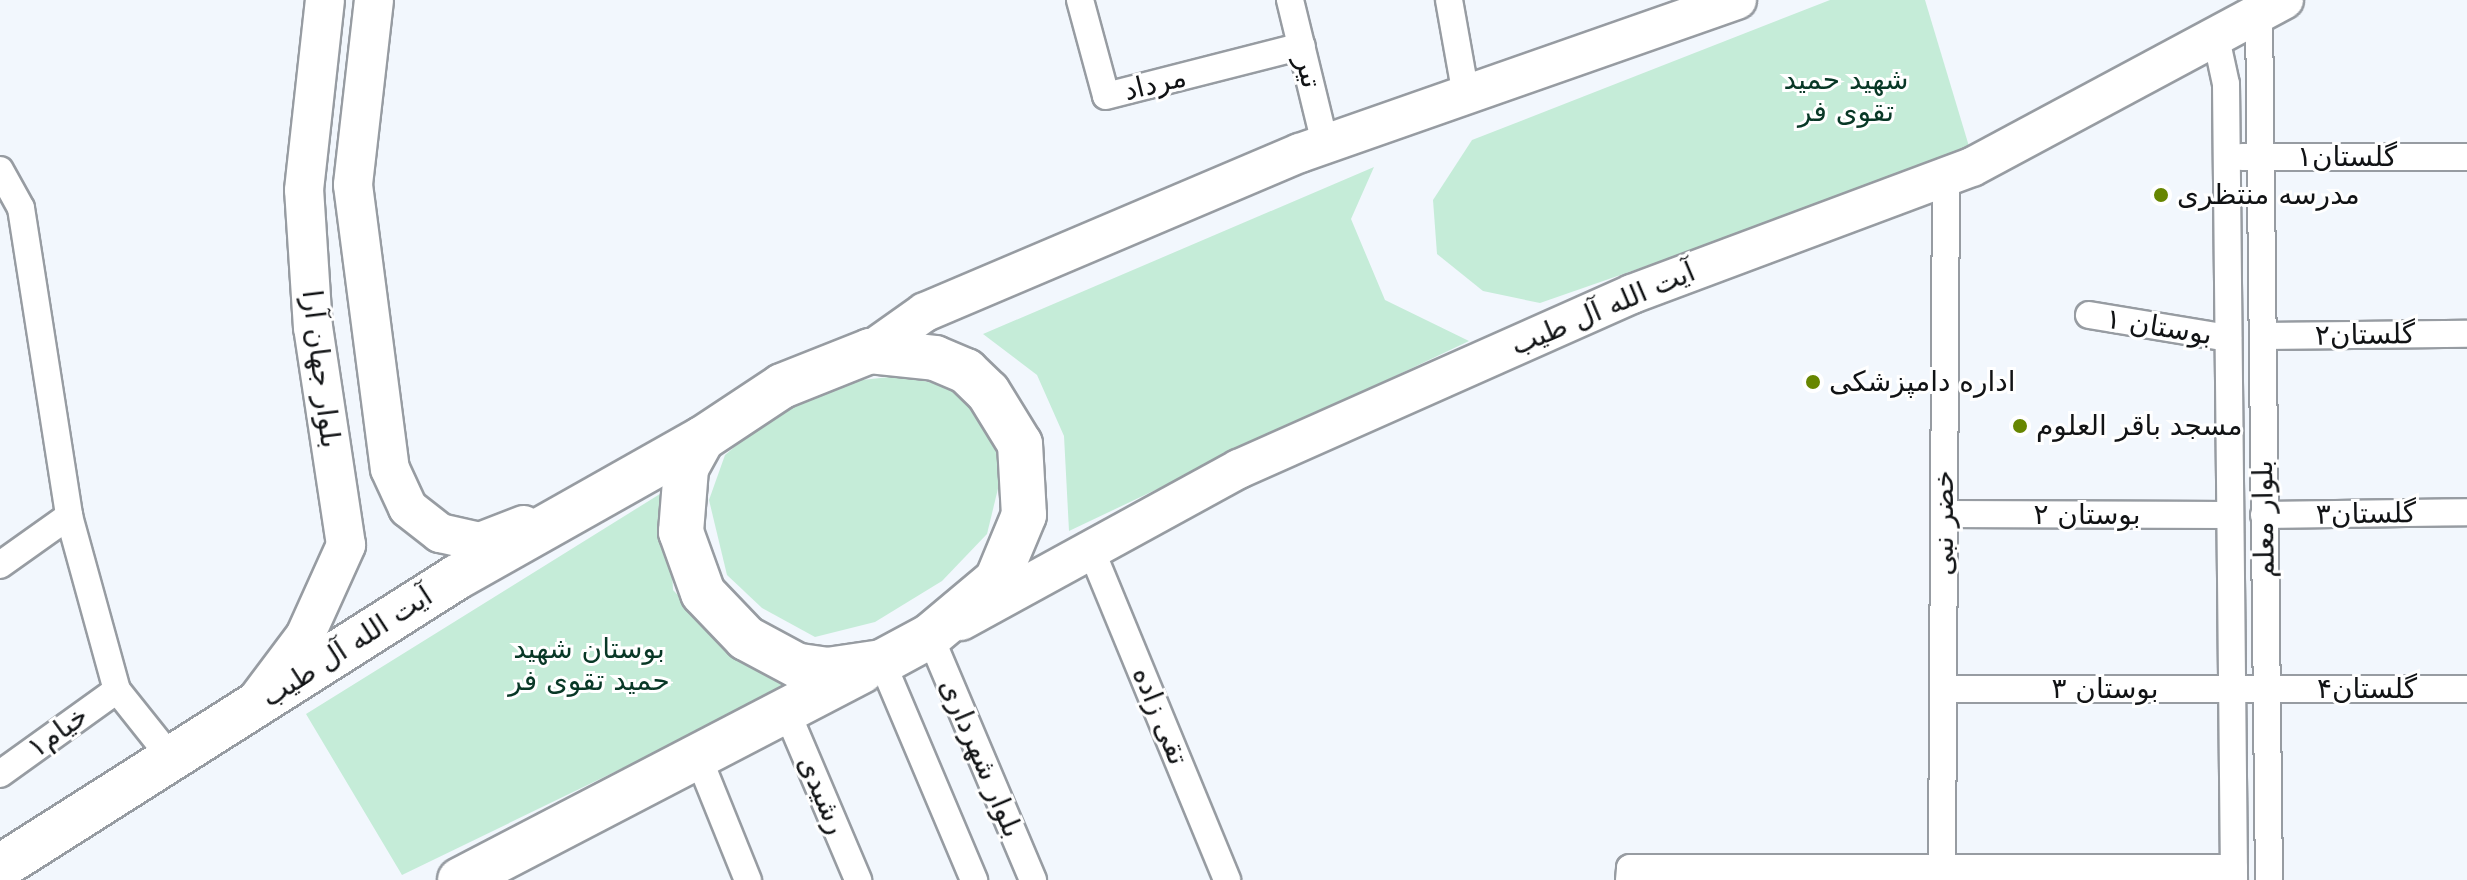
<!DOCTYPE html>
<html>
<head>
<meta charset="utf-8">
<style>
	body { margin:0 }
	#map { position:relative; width:2467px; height:880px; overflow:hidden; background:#f2f7fd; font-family:"DejaVu Sans","Noto Sans Arabic",sans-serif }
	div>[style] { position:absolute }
	.green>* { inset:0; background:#c5ecd8 }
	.roads { filter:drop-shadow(2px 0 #979ca2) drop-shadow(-2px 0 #979ca2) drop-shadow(0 2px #979ca2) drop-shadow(0 -2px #979ca2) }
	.street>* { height:26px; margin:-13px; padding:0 13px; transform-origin:13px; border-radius:13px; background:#fff }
	.secondary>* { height:38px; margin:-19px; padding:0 19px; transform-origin:19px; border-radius:19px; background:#fff }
	.highway>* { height:44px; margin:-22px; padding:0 22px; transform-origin:22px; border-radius:22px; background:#fff }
	.dots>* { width:22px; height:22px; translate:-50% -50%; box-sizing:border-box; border:4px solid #fff; border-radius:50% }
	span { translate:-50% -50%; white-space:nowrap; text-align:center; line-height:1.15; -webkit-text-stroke:6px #fff; paint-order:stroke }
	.street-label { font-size:28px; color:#111315 }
	.park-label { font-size:28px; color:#083826 }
	.poi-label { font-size:28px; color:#111315 }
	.left { translate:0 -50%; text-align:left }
</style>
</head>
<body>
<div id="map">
	<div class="green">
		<div style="clip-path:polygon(1830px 0,1925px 0,1971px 153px,1540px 303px,1483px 291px,1437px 254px,1433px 200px,1472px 140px)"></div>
		<div style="clip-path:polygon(1374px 167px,1351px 219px,1385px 300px,1469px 341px,1069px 531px,1064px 436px,1037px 375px,983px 334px)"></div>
		<div style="clip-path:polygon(899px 376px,948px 386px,986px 419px,1002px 472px,987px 534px,942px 581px,875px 622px,815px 637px,762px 608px,727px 575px,709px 500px,725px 455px,780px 408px,843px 382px)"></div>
		<div style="clip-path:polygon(668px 489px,673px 590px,725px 644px,798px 683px,402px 875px,306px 714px)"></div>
	</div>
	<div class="roads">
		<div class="street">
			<div style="left:1080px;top:0;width:99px;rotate:74.8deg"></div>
			<div style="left:1106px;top:96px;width:202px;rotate:-14.3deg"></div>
			<div style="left:1290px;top:0;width:148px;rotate:76.3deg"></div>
			<div style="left:1449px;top:0;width:97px;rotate:79.9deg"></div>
			<div style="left:2259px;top:14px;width:866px;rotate:89.34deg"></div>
			<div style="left:2216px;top:38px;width:47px;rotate:77.7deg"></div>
			<div style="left:2226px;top:84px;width:796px;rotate:89.42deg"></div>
			<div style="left:2242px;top:157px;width:225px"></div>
			<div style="left:0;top:170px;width:43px;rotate:61.1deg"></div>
			<div style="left:21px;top:208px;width:312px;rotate:81.1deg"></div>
			<div style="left:69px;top:516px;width:180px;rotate:74.6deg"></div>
			<div style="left:117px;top:690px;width:88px;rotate:51.4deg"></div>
			<div style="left:2089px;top:315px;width:141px;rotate:9.4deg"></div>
			<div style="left:2263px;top:336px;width:204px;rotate:-0.6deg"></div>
			<div style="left:1944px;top:514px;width:286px;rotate:0.2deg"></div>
			<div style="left:2264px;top:515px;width:203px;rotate:-0.8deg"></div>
			<div style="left:1092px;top:552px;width:355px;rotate:67.6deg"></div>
			<div style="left:0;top:565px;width:85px;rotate:-35.4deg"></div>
			<div style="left:930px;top:636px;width:265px;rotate:67.1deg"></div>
			<div style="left:882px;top:662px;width:237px;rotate:67.1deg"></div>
			<div style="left:1943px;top:689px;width:524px"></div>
			<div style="left:786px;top:710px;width:185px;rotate:67deg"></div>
			<div style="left:699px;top:759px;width:131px;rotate:68deg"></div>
			<div style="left:0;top:774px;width:144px;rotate:-35.7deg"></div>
			<div style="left:1942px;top:869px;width:692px;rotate:-89.67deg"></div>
			<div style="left:1629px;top:880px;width:12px;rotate:-85deg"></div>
			<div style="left:1630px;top:868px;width:604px"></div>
		</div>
		<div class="secondary">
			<div style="left:374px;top:0;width:186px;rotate:96.5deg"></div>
			<div style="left:353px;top:185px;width:286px;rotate:82.6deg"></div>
			<div style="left:390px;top:469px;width:43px;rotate:65.2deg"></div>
			<div style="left:408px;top:508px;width:41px;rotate:38deg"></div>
			<div style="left:440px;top:533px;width:41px;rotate:12.7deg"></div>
			<div style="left:480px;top:542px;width:47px;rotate:-21.1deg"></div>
			<div style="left:870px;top:351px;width:67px;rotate:-35.3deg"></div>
			<div style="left:925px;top:312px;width:407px;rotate:-23deg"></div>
			<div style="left:1300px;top:153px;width:463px;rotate:-19.3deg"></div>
			<div style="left:961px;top:621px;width:317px;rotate:-28.7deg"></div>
			<div style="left:1239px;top:469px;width:430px;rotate:-24deg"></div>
			<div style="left:1632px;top:294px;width:363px;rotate:-20.5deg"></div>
			<div style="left:1972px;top:167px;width:354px;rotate:-28.2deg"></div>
			<div style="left:257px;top:700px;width:80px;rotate:-53.1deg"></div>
			<div style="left:305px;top:636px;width:100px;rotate:-65.7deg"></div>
			<div style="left:346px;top:545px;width:219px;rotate:-98.6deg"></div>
			<div style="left:313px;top:328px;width:138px;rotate:-93.7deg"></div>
			<div style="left:304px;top:190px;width:191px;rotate:-83.7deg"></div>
		</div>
		<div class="highway">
			<div style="left:870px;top:351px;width:65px;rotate:6.1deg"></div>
			<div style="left:935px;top:358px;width:34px;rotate:23deg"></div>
			<div style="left:966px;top:371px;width:30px;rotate:44deg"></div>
			<div style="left:988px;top:392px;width:61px;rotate:58.4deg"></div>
			<div style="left:1020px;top:444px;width:71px;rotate:86.8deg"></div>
			<div style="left:1024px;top:515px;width:70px;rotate:112.6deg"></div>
			<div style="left:997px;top:580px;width:87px;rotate:140.1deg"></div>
			<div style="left:930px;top:636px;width:55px;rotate:151.6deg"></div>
			<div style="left:882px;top:662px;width:55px;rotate:171.6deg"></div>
			<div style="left:828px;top:670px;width:30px;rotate:-172deg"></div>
			<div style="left:798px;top:666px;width:59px;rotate:-151.7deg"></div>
			<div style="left:746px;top:638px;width:62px;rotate:-133.7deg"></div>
			<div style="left:703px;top:593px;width:65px;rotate:-109.8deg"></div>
			<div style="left:681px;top:532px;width:64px;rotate:-85.5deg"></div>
			<div style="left:686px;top:468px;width:33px;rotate:-61deg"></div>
			<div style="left:702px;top:439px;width:96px;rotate:-33.5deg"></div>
			<div style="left:782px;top:386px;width:95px;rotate:-21.7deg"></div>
			<div style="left:0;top:867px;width:541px;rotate:-32.4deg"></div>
			<div style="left:457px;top:577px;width:281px;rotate:-29.4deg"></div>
			<div style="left:460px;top:880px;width:453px;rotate:-27.5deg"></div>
		</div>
	</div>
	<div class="dots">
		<div style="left:2161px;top:195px;background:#678600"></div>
		<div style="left:1813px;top:382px;background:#678600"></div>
		<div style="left:2020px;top:426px;background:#678600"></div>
	</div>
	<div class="street-label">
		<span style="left:1308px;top:72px;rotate:76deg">تیر</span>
		<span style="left:1155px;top:84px;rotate:-14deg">مرداد</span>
		<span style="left:2347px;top:157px">گلستان۱</span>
		<span style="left:1603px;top:309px;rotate:-23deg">آیت الله آل طیب</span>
		<span style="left:2159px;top:327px;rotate:9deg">بوستان ۱</span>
		<span style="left:2365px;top:335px;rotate:-1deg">گلستان۲</span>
		<span style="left:321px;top:369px;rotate:83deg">بلوار جهان آرا</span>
		<span style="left:2366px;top:514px;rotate:-1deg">گلستان۳</span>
		<span style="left:2087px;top:515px">بوستان ۲</span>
		<span style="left:2264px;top:519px;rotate:-91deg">بلوار معلم</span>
		<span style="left:1944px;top:523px;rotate:-90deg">خضر نبی</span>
		<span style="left:347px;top:647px;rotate:-33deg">آیت الله آل طیب</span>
		<span style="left:2105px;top:689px">بوستان ۳</span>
		<span style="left:2367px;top:689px">گلستان۴</span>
		<span style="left:1160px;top:716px;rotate:68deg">تقی زاده</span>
		<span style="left:58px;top:732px;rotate:-36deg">خیام۱</span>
		<span style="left:981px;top:758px;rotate:67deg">بلوار شهرداری</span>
		<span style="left:822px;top:795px;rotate:67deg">رشیدی</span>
	</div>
	<div class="park-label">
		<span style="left:1846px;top:96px">شهید حمید<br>تقوی فر</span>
		<span style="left:589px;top:665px">بوستان شهید<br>حمید تقوی فر</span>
	</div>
	<div class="poi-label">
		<span class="left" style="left:2177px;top:195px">مدرسه منتظری</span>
		<span class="left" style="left:1829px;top:382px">اداره دامپزشکی</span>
		<span class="left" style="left:2036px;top:426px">مسجد باقر العلوم</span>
	</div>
</div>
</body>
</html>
